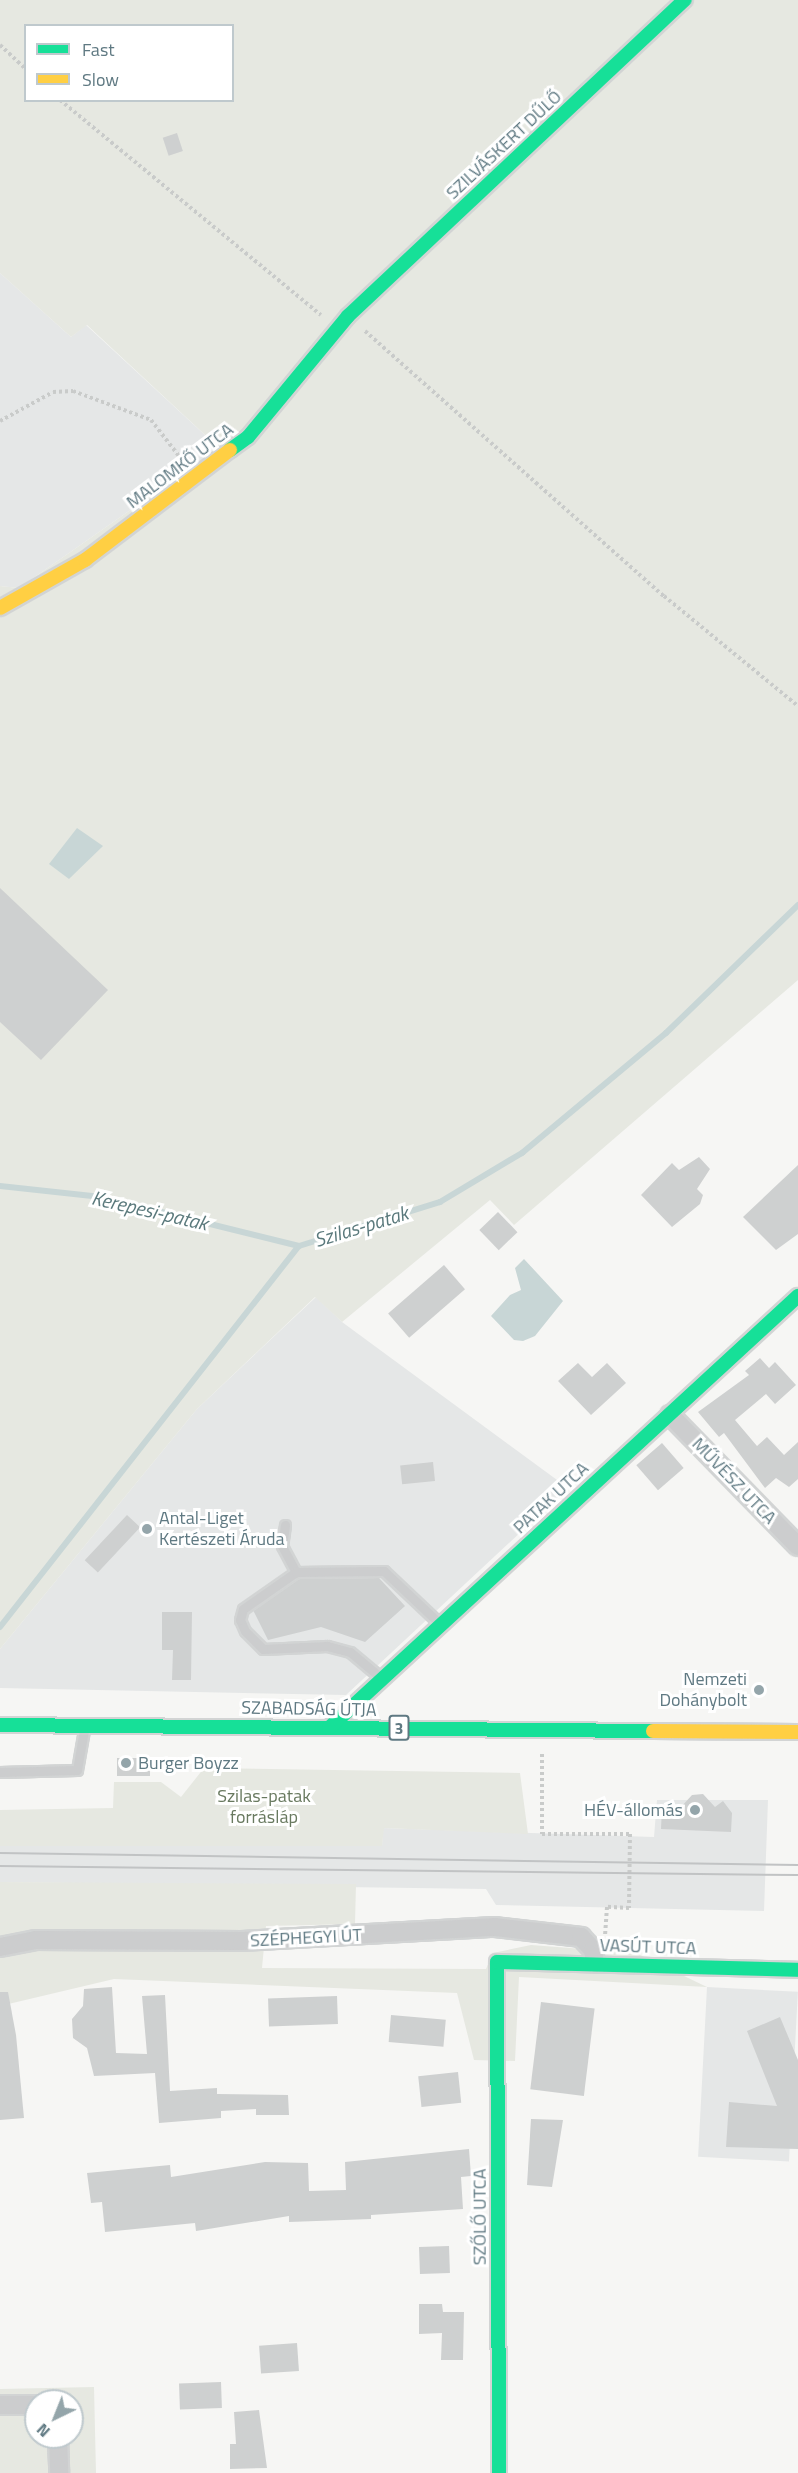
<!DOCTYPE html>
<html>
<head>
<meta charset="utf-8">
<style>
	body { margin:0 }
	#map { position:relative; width:798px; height:2473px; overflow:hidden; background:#f6f6f4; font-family:"Titillium Web",sans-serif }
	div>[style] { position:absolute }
	.built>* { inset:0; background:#e5e7e7; transform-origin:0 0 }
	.green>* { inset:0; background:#e6e8e1 }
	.water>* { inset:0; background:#c8d6d6 }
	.stream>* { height:6px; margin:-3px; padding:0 3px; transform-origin:3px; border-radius:3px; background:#c8d6d6 }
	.building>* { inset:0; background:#ced0d0; transform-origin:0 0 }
	.path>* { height:4px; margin-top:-2px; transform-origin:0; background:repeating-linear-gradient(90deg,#c9cbca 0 3px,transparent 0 6px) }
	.roads { filter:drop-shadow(2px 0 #d2d4d4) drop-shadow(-2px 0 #d2d4d4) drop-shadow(0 2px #d2d4d4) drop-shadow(0 -2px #d2d4d4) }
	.lane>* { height:9px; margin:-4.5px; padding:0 4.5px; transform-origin:4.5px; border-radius:4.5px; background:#cccdce }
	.street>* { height:18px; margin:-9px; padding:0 9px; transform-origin:9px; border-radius:9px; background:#cccdce }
	.fast>* { height:14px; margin:-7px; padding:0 7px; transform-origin:7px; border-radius:7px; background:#16e098 }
	.slow>* { height:14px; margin:-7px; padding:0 7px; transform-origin:7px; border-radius:7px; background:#ffcf43 }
	.tram>* { height:1.5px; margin:-0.75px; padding:0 0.75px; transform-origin:0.75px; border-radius:0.75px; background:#c1c3c4 }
	.dots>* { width:16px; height:16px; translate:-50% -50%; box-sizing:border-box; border:3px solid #fff; border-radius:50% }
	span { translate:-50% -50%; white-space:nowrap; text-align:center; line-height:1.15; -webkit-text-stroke:6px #fff; paint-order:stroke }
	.shield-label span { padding:2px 4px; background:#fff; border:2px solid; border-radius:4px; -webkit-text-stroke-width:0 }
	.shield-label { font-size:16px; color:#5f7982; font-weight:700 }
	.street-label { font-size:18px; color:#5f7982 }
	.poi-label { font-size:18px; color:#5f7982 }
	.left { translate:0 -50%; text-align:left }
	.right { translate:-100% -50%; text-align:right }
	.park-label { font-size:18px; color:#68795f }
	.water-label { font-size:20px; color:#5a797c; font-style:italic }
	.legend { position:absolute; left:24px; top:24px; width:210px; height:78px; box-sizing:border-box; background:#fff; border:2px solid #bfc9cd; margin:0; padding:8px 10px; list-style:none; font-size:18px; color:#5f7982 }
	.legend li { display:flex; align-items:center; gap:12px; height:30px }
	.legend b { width:30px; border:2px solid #bfc9cd }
	.north { position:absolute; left:24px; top:2389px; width:60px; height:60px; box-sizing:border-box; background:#fff; border:2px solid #bfc9cd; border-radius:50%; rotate:223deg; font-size:16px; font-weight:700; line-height:24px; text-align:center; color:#5f7982 }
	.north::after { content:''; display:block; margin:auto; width:21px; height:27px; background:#94a5aa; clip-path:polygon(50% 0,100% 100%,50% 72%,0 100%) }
</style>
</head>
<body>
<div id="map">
	<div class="built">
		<div style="clip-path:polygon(0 273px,71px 337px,86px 325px,219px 448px,19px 588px,0 586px)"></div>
		<div style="clip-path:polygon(316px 1297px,342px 1322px,568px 1488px,346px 1695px,0 1688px,0 1649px,197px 1409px)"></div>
		<div style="clip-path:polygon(657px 1800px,768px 1800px,764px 1911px,496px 1905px,486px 1889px,0 1882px,0 1846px,382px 1846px,383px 1828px,654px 1837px)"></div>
		<div style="left:707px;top:1987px;width:91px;height:170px;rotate:3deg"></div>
	</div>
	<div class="green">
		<div style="clip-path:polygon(evenodd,0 0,798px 0,798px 980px,514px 1225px,490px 1200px,342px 1322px,315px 1297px,197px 1409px,0 1649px,0 586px,19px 588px,219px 448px,87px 325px,71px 337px,0 273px,0 0,26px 26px,232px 26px,232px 100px,26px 100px,26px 26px)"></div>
		<div style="clip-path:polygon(204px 1768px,520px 1773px,528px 1834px,384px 1828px,382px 1846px,0 1846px,0 1810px,113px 1808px,114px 1782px,161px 1782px,181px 1797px)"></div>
		<div style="clip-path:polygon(0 1882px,356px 1884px,355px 1924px,266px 1926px,262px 1968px,486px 1969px,493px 1953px,531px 1945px,636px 1953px,707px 1987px,519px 1977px,515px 2061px,474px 2060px,457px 1993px,114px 1979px,0 2006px)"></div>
		<div style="clip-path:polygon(evenodd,94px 2387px,96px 2473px,0 2473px,0 2389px,94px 2387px,36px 2401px,72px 2401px,72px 2437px,36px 2437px,36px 2401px)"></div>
	</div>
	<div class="water">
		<div style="clip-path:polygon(77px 828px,103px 846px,69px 879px,49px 864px)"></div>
		<div style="clip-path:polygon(524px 1259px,563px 1301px,535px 1336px,523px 1341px,514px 1340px,491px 1316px,510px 1295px,521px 1290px,515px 1268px)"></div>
	</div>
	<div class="stream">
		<div style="left:0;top:1186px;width:102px;rotate:6.2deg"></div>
		<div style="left:101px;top:1197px;width:204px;rotate:13.9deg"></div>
		<div style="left:0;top:1627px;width:484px;rotate:-51.9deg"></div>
		<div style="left:299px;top:1246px;width:148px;rotate:-17.3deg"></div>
		<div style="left:440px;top:1202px;width:96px;rotate:-30.9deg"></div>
		<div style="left:522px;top:1153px;width:187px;rotate:-39.8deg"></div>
		<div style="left:666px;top:1033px;width:184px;rotate:-44.1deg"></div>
	</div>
	<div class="building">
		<div style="left:177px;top:133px;width:19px;height:15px;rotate:72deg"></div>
		<div style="clip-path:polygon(0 888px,108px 990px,41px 1060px,0 1022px)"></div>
		<div style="clip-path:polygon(699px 1157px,710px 1169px,697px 1189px,703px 1195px,700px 1204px,672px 1227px,641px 1195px,672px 1163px,679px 1170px)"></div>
		<div style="clip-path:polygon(798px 1165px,798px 1234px,776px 1250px,743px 1217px)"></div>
		<div style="left:498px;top:1212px;width:28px;height:26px;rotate:46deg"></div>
		<div style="left:444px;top:1265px;width:32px;height:74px;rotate:49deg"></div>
		<div style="clip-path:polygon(760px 1358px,769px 1368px,775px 1362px,796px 1385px,775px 1404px,766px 1394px,735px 1420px,757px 1446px,767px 1437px,784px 1455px,798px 1442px,798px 1479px,789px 1487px,776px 1478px,765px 1488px,724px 1433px,719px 1437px,698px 1412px,749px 1375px,745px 1371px)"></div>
		<div style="clip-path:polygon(578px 1363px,592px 1377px,607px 1363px,626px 1383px,591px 1415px,558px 1381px)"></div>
		<div style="left:662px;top:1443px;width:33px;height:34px;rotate:49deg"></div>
		<div style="left:433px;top:1462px;width:19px;height:33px;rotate:84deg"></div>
		<div style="left:127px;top:1515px;width:18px;height:62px;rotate:43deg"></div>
		<div style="clip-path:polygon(379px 1578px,405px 1606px,365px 1642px,321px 1627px,268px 1640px,253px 1610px,298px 1579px)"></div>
		<div style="clip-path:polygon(162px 1612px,192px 1612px,191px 1680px,172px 1680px,173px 1650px,162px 1650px)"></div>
		<div style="left:117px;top:1758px;width:33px;height:18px"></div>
		<div style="clip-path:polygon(703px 1794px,715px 1807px,723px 1801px,732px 1813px,731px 1832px,661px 1829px,662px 1807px,681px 1807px,692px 1795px)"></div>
		<div style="clip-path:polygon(112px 1987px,116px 2053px,147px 2054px,142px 1996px,165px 1995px,170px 2091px,217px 2088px,217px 2094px,288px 2095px,289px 2115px,256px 2115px,256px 2109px,221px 2111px,221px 2118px,159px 2123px,155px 2073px,94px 2076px,87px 2048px,73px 2038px,72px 2019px,83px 2006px,84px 1989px)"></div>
		<div style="clip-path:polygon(0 1992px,8px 1992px,16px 2035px,24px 2118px,0 2120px)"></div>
		<div style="left:337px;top:1996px;width:28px;height:69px;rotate:88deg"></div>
		<div style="left:541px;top:2002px;width:54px;height:88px;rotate:7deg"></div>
		<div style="left:391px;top:2015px;width:55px;height:27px;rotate:5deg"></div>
		<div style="clip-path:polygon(780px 2017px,798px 2060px,798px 2149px,726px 2147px,729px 2102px,777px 2106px,747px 2031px)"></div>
		<div style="left:458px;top:2072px;width:31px;height:40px;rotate:84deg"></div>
		<div style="clip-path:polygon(531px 2119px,563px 2120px,552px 2187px,527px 2185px)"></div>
		<div style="clip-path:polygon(469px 2149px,471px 2176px,461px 2177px,463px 2209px,371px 2215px,371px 2219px,289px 2222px,289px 2216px,196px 2231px,195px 2223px,105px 2232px,102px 2202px,91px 2203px,87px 2173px,170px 2165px,171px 2177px,265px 2162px,308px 2163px,309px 2191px,346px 2190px,345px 2162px)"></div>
		<div style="left:449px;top:2246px;width:27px;height:30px;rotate:88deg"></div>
		<div style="clip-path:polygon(419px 2304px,442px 2304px,443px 2312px,464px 2312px,463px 2360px,441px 2360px,442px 2333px,419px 2334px)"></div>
		<div style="left:297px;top:2343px;width:28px;height:38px;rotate:86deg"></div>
		<div style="left:221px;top:2382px;width:26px;height:42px;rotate:88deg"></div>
		<div style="clip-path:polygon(259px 2410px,267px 2468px,230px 2469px,230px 2444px,236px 2444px,234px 2412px)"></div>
	</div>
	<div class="path">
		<div style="left:0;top:45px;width:35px;rotate:43deg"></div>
		<div style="left:60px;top:100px;width:338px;rotate:39.5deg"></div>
		<div style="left:365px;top:331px;width:400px;rotate:41.6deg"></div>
		<div style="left:664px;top:596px;width:173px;rotate:39.4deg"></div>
		<div style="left:0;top:421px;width:60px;rotate:-28.7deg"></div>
		<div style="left:53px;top:392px;width:20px;rotate:-3deg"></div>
		<div style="left:73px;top:391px;width:83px;rotate:20.4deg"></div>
		<div style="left:151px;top:420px;width:51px;rotate:52.2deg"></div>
		<div style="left:542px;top:1754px;width:80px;rotate:90deg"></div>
		<div style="left:542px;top:1834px;width:88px"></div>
		<div style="left:630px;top:1834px;width:74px;rotate:90.8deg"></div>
		<div style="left:629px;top:1908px;width:22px;rotate:-177deg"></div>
		<div style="left:607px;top:1907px;width:30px;rotate:94deg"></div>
	</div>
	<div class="roads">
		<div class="lane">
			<div style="left:285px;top:1525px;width:21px;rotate:98deg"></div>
			<div style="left:282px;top:1546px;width:30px;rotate:62deg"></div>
			<div style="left:380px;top:1677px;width:39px;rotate:-140deg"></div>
			<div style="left:350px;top:1652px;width:24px;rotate:-165deg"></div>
			<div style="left:327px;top:1646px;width:64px;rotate:177.3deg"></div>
			<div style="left:263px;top:1649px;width:25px;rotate:-135deg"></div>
			<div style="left:245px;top:1631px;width:12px;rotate:-114deg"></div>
			<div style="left:240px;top:1620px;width:11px;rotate:-75deg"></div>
			<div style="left:243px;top:1609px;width:65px;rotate:-34.9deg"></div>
			<div style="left:296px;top:1572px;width:88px;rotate:-0.7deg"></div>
			<div style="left:384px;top:1571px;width:76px;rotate:43.4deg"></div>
			<div style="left:0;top:1772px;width:77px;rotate:-1.5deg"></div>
			<div style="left:77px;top:1770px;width:41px;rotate:-80.1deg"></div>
		</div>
		<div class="street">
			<div style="left:670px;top:1415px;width:183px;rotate:45.7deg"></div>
			<div style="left:0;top:1947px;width:36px;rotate:-11deg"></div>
			<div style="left:35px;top:1940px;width:207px;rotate:0.3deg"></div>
			<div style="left:242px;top:1941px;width:253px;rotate:-3.2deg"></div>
			<div style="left:495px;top:1927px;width:87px;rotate:6.6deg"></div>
			<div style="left:581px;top:1937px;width:18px;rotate:47deg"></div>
			<div style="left:593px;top:1950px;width:13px;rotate:81deg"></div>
			<div style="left:0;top:2405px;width:36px"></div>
			<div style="left:58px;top:2437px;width:36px;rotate:88deg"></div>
		</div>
		<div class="fast">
			<div style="left:230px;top:450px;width:22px;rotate:-36deg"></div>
			<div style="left:248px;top:437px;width:157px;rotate:-50.4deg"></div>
			<div style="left:348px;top:316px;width:462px;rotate:-43.2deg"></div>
			<div style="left:0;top:1725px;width:653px;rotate:0.53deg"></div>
			<div style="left:329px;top:1728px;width:638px;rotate:-42.65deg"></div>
			<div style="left:499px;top:2473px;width:511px;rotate:-90.22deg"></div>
			<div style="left:497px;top:1962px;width:301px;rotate:1.5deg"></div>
		</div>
		<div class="slow">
			<div style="left:0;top:608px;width:98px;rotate:-29.5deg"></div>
			<div style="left:85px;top:560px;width:182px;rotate:-37.2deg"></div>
			<div style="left:653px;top:1731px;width:145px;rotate:0.4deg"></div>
		</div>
	</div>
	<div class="tram">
		<div style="left:0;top:1853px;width:798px;rotate:0.86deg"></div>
		<div style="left:0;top:1866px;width:798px;rotate:0.65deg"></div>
	</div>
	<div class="dots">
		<div style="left:147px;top:1529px;background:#94a5aa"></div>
		<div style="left:759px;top:1690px;background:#94a5aa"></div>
		<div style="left:126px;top:1763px;background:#94a5aa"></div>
		<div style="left:695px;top:1810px;background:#94a5aa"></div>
	</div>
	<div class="shield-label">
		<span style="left:399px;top:1728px">3</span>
	</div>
	<div class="street-label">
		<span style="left:504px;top:145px;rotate:-43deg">SZILVÁSKERT DŰLŐ</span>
		<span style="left:180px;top:466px;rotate:-37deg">MALOMKŐ UTCA</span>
		<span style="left:734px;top:1481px;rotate:46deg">MŰVÉSZ UTCA</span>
		<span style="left:551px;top:1498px;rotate:-43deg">PATAK UTCA</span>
		<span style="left:309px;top:1709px;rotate:1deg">SZABADSÁG ÚTJA</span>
		<span style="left:306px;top:1938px;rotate:-3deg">SZÉPHEGYI ÚT</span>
		<span style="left:648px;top:1947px;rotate:2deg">VASÚT UTCA</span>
		<span style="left:480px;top:2217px;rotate:-90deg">SZŐLŐ UTCA</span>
	</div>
	<div class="poi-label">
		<span class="left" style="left:159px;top:1529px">Antal-Liget<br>Kertészeti Áruda</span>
		<span class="right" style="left:747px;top:1690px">Nemzeti<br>Dohánybolt</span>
		<span class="left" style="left:138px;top:1763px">Burger Boyzz</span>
		<span class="right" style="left:683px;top:1810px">HÉV-állomás</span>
	</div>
	<div class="park-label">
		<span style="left:264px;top:1807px">Szilas-patak<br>forrásláp</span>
	</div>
	<div class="water-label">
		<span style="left:150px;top:1210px;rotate:13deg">Kerepesi-patak</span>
		<span style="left:361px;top:1226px;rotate:-17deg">Szilas-patak</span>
	</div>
	<ul class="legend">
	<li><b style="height:8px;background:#16e098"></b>Fast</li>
	<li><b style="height:8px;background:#ffcf43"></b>Slow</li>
	</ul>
	<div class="north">N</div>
</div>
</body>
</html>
